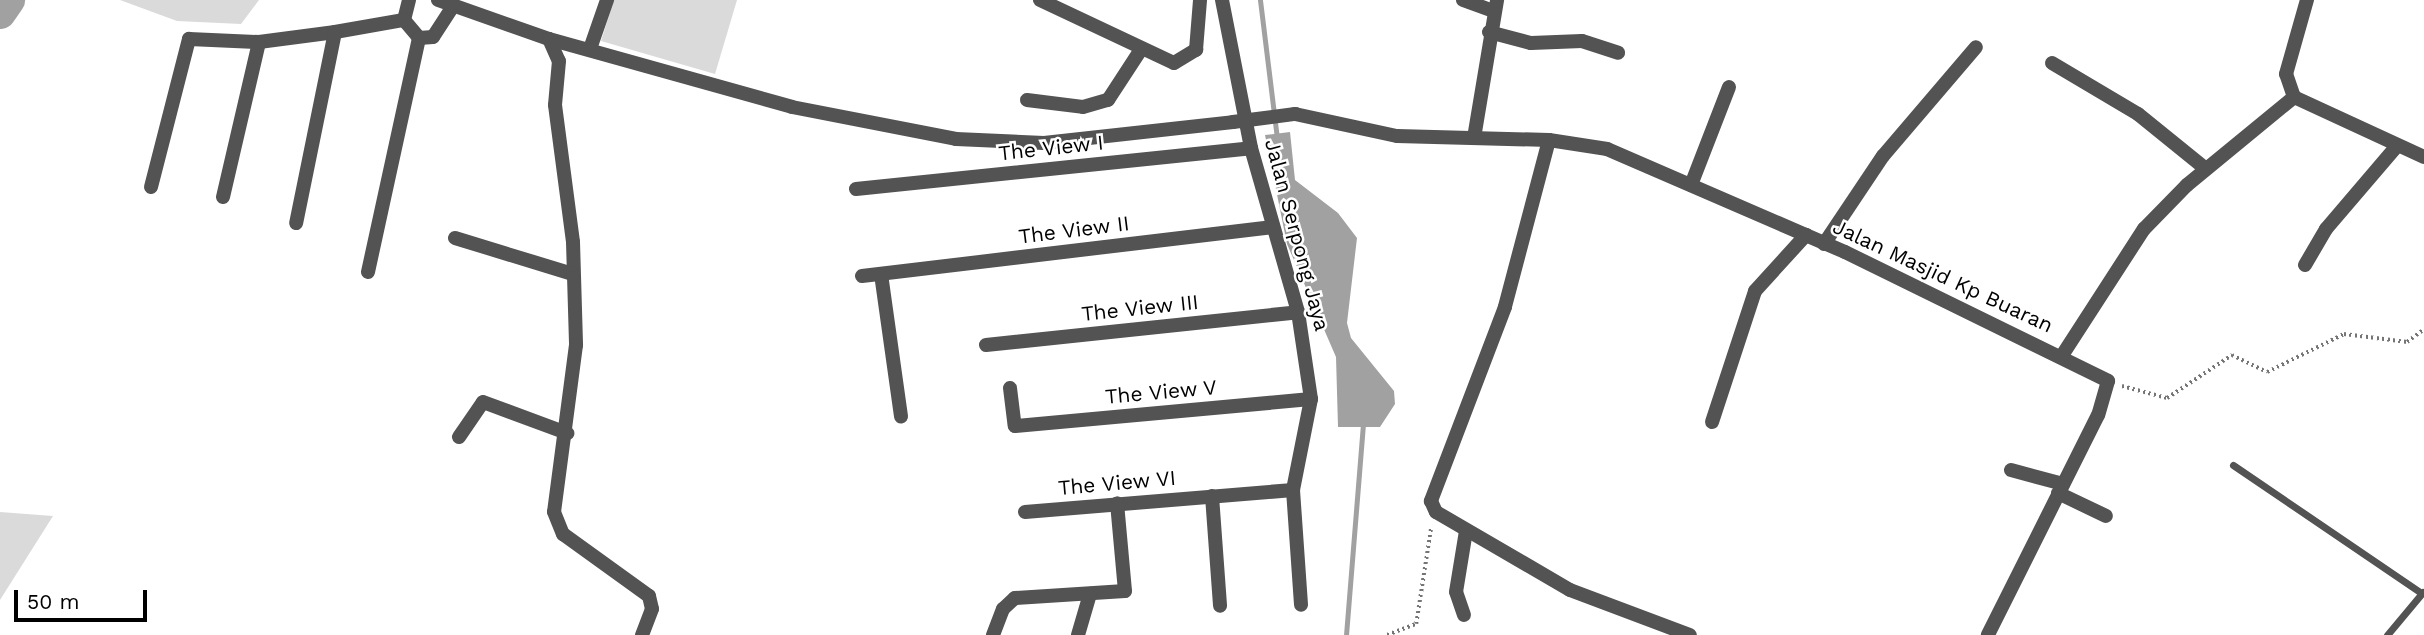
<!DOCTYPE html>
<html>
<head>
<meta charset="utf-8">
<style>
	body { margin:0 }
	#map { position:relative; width:2424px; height:635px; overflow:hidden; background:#fff; font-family:"Work Sans",sans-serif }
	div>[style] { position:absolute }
	.green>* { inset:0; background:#dadada }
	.water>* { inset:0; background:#a1a1a1 }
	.stream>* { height:5px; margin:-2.5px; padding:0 2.5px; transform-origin:2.5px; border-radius:2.5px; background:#a1a1a1 }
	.river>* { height:32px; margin:-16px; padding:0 16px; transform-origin:16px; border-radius:16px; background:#a1a1a1 }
	.path>* { height:3.5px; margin-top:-1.75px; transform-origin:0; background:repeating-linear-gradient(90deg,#757575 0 2px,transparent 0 5.5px) }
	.lane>* { height:7px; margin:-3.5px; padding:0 3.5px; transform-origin:3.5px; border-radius:3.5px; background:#535353 }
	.street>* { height:14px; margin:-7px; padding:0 7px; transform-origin:7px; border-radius:7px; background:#535353 }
	.street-bridge>* { height:14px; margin:-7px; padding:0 7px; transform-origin:7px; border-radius:7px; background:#535353 }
	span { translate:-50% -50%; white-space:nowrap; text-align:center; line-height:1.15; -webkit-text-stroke:5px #fff; paint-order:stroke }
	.street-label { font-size:21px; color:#000 }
	.scale { position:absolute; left:14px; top:590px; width:133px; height:32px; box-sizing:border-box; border:4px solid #000; border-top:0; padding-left:9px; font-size:21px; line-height:24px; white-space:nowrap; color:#000; -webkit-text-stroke:5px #fff; paint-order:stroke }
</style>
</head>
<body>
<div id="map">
	<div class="green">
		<div style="clip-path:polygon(120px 0,259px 0,241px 24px,177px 21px)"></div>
		<div style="clip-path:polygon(614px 0,737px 0,715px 74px,601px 41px)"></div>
		<div style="clip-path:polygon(0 512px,53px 516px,0 600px)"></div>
	</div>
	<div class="water">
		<div style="clip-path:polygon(1290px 132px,1295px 180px,1338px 213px,1357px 238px,1347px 323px,1351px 338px,1394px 391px,1395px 404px,1380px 427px,1338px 427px,1336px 357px,1287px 244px,1265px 135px)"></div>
	</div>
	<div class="stream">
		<div style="left:1260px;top:0;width:140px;rotate:83deg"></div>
		<div style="left:1346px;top:635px;width:214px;rotate:-85.4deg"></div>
	</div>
	<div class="river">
		<div style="left:0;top:13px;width:16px;rotate:-55deg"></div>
	</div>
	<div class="path">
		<div style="left:2122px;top:386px;width:47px;rotate:14.9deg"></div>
		<div style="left:2167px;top:398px;width:78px;rotate:-33.5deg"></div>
		<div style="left:2232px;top:355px;width:39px;rotate:26deg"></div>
		<div style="left:2267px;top:372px;width:86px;rotate:-26.3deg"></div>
		<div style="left:2344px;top:334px;width:64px;rotate:7.2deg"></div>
		<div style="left:2407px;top:342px;width:21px;rotate:-37deg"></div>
		<div style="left:1387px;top:635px;width:31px;rotate:-21deg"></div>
		<div style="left:1416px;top:624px;width:98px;rotate:-81.2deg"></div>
	</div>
	<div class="lane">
		<div style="left:2233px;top:465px;width:227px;rotate:34.2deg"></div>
		<div style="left:2387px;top:635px;width:56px;rotate:-50.1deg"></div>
	</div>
	<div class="street">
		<div style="left:409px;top:0;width:21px;rotate:104deg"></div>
		<div style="left:404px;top:20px;width:23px;rotate:50deg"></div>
		<div style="left:419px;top:38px;width:14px;rotate:-4deg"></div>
		<div style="left:433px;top:37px;width:37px;rotate:-57deg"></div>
		<div style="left:438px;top:0;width:118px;rotate:19.4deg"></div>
		<div style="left:549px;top:39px;width:252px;rotate:15.6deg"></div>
		<div style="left:792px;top:107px;width:167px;rotate:11deg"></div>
		<div style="left:956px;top:139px;width:88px;rotate:2.6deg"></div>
		<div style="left:1044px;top:143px;width:190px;rotate:-6.3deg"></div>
		<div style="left:1040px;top:0;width:148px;rotate:25.2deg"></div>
		<div style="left:1174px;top:63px;width:26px;rotate:-31deg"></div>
		<div style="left:1196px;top:50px;width:50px;rotate:-85.4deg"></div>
		<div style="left:1222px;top:0;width:151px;rotate:78.9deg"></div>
		<div style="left:1251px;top:148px;width:171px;rotate:74deg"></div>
		<div style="left:1298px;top:312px;width:88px;rotate:81.5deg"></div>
		<div style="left:1311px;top:399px;width:93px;rotate:101.2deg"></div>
		<div style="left:1293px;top:490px;width:115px;rotate:86deg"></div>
		<div style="left:1463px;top:0;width:33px;rotate:20deg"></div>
		<div style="left:335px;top:32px;width:70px;rotate:-9.9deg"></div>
		<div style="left:1489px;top:32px;width:43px;rotate:14.7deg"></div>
		<div style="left:1531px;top:43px;width:51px;rotate:-2.2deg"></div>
		<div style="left:1582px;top:41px;width:38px;rotate:18deg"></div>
		<div style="left:549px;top:39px;width:24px;rotate:66deg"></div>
		<div style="left:559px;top:61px;width:44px;rotate:95.2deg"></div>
		<div style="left:555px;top:105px;width:138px;rotate:82.5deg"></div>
		<div style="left:573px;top:242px;width:103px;rotate:88.3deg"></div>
		<div style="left:576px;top:345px;width:168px;rotate:97.5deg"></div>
		<div style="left:554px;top:512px;width:24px;rotate:68deg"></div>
		<div style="left:563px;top:534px;width:106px;rotate:35.8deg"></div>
		<div style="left:649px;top:596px;width:13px;rotate:77deg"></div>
		<div style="left:652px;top:609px;width:28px;rotate:111deg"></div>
		<div style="left:591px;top:46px;width:49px;rotate:-70.8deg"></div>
		<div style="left:2052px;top:63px;width:100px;rotate:30.7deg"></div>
		<div style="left:2138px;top:114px;width:87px;rotate:39deg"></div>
		<div style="left:2294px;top:97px;width:143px;rotate:24.8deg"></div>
		<div style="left:2294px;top:97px;width:24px;rotate:-109deg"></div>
		<div style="left:2286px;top:74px;width:77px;rotate:-74.2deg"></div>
		<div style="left:1027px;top:100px;width:56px;rotate:7.1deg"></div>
		<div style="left:1083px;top:107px;width:26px;rotate:-16deg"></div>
		<div style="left:1108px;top:100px;width:59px;rotate:-56.9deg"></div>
		<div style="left:1295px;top:114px;width:104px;rotate:12.2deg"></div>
		<div style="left:1397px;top:136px;width:152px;rotate:1.5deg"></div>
		<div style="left:1549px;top:140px;width:59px;rotate:8.8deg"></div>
		<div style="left:1607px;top:149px;width:259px;rotate:23.4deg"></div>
		<div style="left:1845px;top:252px;width:293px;rotate:26.1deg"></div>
		<div style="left:2108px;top:381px;width:35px;rotate:106deg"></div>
		<div style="left:2098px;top:415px;width:246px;rotate:116.6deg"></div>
		<div style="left:1474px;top:138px;width:140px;rotate:-80.5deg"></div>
		<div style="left:1549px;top:140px;width:173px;rotate:104.8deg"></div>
		<div style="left:1505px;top:307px;width:208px;rotate:110.9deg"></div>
		<div style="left:1431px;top:501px;width:12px;rotate:66deg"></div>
		<div style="left:1436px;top:512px;width:155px;rotate:30.2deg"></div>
		<div style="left:1570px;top:590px;width:128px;rotate:20.6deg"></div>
		<div style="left:1691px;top:185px;width:105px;rotate:-68.8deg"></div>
		<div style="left:151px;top:187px;width:153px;rotate:-75.6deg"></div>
		<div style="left:189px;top:39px;width:70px;rotate:2.5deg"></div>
		<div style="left:259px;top:42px;width:77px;rotate:-7.5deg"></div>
		<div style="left:335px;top:32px;width:195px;rotate:101.5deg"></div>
		<div style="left:856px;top:189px;width:397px;rotate:-5.9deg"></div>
		<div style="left:223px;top:197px;width:159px;rotate:-76.9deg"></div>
		<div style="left:455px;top:238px;width:123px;rotate:17deg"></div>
		<div style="left:1824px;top:244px;width:106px;rotate:-56.2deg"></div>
		<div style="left:1883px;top:156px;width:143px;rotate:-49.5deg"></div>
		<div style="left:2305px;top:265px;width:42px;rotate:-59.7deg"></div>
		<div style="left:2326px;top:229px;width:109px;rotate:-49.5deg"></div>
		<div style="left:368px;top:272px;width:239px;rotate:-77.7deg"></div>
		<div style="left:881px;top:274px;width:144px;rotate:82deg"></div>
		<div style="left:862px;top:276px;width:414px;rotate:-6.8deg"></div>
		<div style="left:986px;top:345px;width:314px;rotate:-6deg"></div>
		<div style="left:2063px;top:354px;width:149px;rotate:-57.1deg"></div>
		<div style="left:2144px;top:229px;width:62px;rotate:-45.7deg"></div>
		<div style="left:2187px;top:185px;width:139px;rotate:-39.4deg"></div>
		<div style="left:1010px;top:388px;width:38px;rotate:83deg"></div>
		<div style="left:1015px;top:426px;width:297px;rotate:-5.2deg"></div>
		<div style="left:1712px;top:422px;width:138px;rotate:-71.8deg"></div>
		<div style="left:1755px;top:291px;width:76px;rotate:-47.7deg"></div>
		<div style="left:459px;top:437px;width:42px;rotate:-55.6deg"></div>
		<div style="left:483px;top:402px;width:90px;rotate:20.3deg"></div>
		<div style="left:2011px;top:470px;width:54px;rotate:15.1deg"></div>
		<div style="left:2058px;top:493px;width:53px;rotate:25.6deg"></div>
		<div style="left:1212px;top:496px;width:110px;rotate:85.8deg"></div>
		<div style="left:1025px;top:512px;width:269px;rotate:-4.7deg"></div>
		<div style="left:1464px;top:615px;width:24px;rotate:-109deg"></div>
		<div style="left:1456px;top:592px;width:62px;rotate:-80.7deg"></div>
		<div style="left:993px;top:635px;width:28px;rotate:-69deg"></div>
		<div style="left:1003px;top:609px;width:16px;rotate:-43deg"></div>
		<div style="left:1015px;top:598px;width:110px;rotate:-3.6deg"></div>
		<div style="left:1125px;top:591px;width:88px;rotate:-95.2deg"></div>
		<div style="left:1078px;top:635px;width:43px;rotate:-73.7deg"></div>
	</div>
	<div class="street-bridge">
		<div style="left:1233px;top:122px;width:63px;rotate:-7.4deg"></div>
	</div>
	<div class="street-label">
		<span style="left:1051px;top:148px;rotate:-6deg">The View I</span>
		<span style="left:1074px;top:230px;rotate:-7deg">The View II</span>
		<span style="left:1297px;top:235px;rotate:75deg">Jalan Serpong Jaya</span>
		<span style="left:1943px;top:276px;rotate:25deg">Jalan Masjid Kp Buaran</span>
		<span style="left:1140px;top:308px;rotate:-6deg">The View III</span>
		<span style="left:1161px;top:392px;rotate:-5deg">The View V</span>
		<span style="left:1117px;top:483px;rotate:-5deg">The View VI</span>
	</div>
	<div class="scale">50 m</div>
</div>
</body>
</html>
